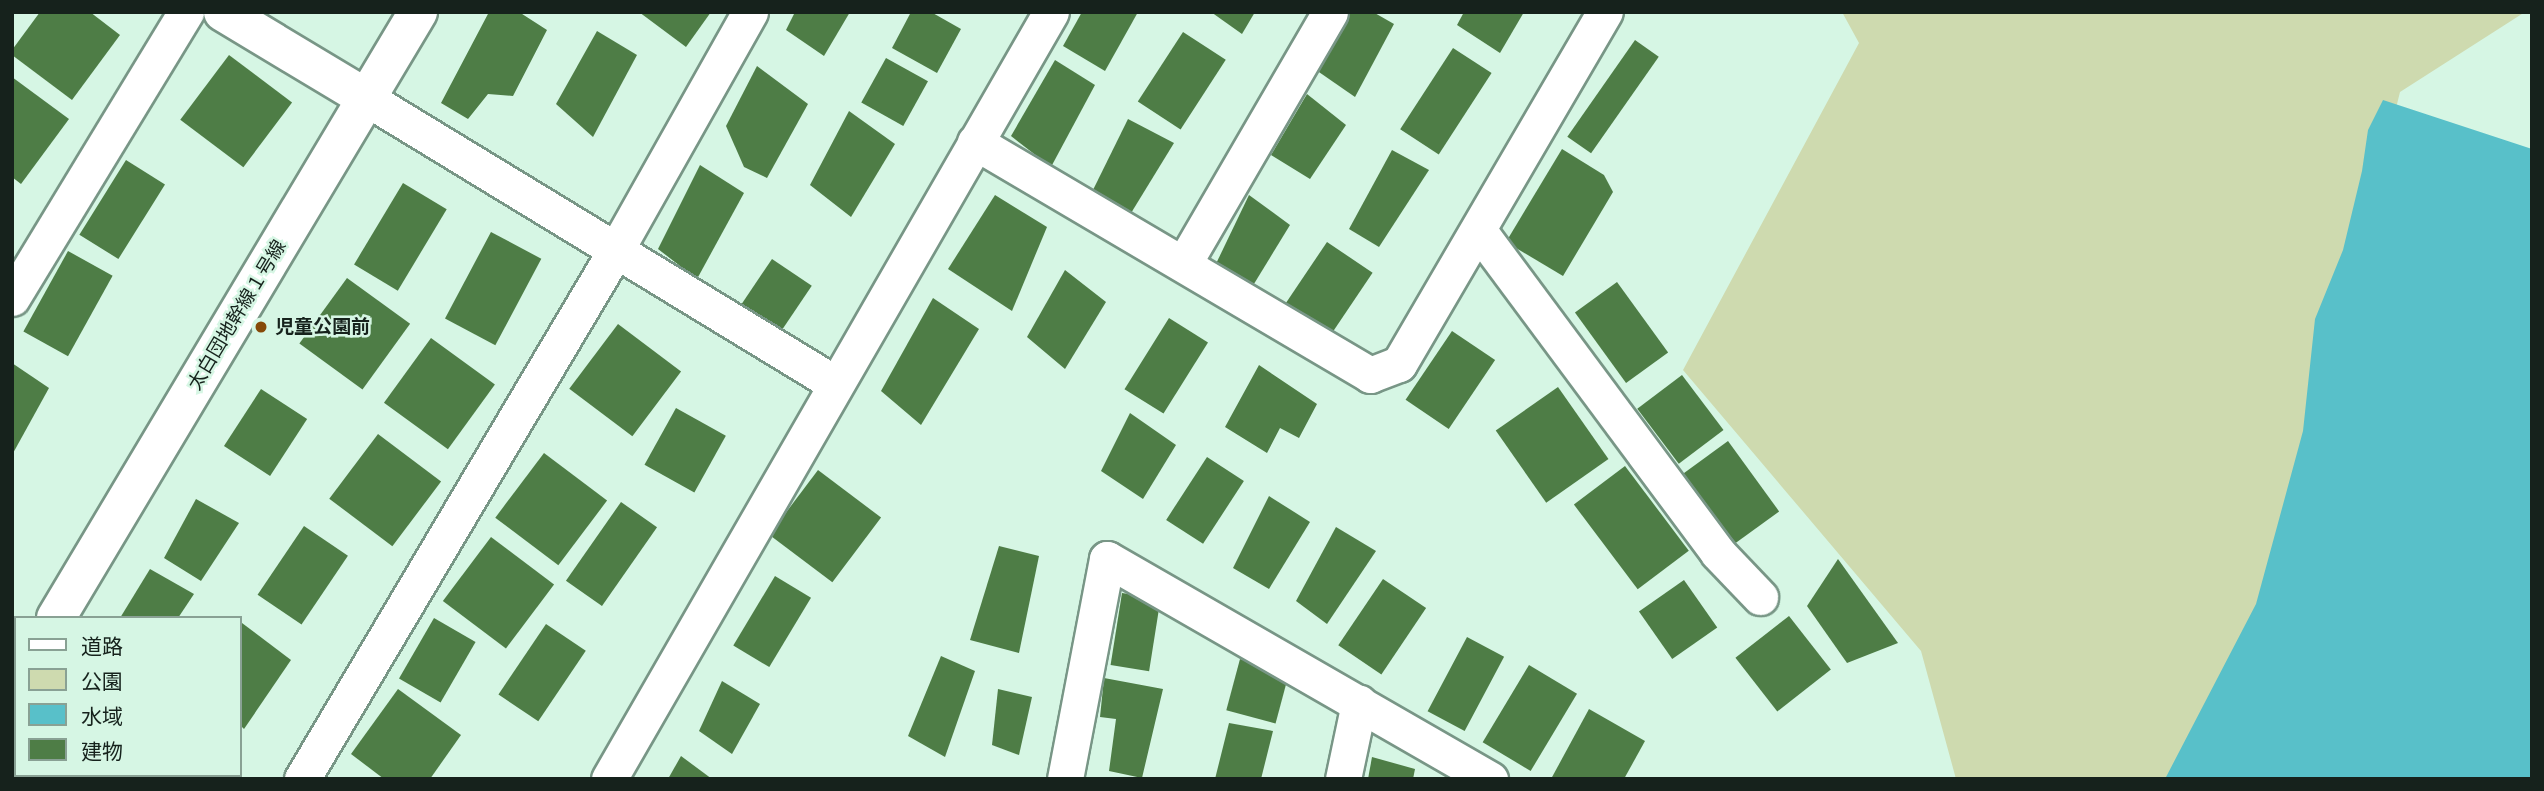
<!DOCTYPE html>
<html>
<head>
<meta charset="utf-8">
<style>
	body { margin:0 }
	#map { position:relative; width:2544px; height:791px; overflow:hidden; background:#d6f6e4; font-family:Montserrat,"Noto Sans JP",sans-serif }
	div>[style] { position:absolute }
	.green>* { inset:0; background:#cedaaf }
	.water>* { inset:0; background:#58c0c9 }
	.building>* { inset:0; background:#4e7d46; transform-origin:0 0 }
	.roads { filter:drop-shadow(2px 0 #789686) drop-shadow(-2px 0 #789686) drop-shadow(0 2px #789686) drop-shadow(0 -2px #789686) }
	.street>* { height:35px; margin:-17.5px; padding:0 17.5px; transform-origin:17.5px; border-radius:17.5px; background:#fff }
	.secondary>* { height:38px; margin:-19px; padding:0 19px; transform-origin:19px; border-radius:19px; background:#fff }
	.dots>* { width:19px; height:19px; translate:-50% -50%; box-sizing:border-box; border:4px solid #d6f6e4; border-radius:50% }
	span { translate:-50% -50%; white-space:nowrap; text-align:center; line-height:1.15; -webkit-text-stroke:5px #d6f6e4; paint-order:stroke }
	.street-label { font-size:19px; color:#16221c }
	.poi-label { font-size:19px; color:#16221c; font-weight:700 }
	.left { translate:0 -50%; text-align:left }
	.frame { position:absolute; inset:0; border:14px solid #16221c; pointer-events:none }
	.legend { position:absolute; left:14px; top:616px; width:228px; height:161px; box-sizing:border-box; background:#d6f6e4; border:2px solid #89a194; margin:0; padding:9px 12px; list-style:none; font-size:21px; color:#16221c }
	.legend li { display:flex; align-items:center; gap:14px; height:35px }
	.legend b { width:35px; border:2px solid #89a194 }
</style>
</head>
<body>
<div id="map">
	<div class="green">
		<div style="clip-path:polygon(1842px 12px,2525px 12px,2400px 92px,2229px 779px,1956px 779px,1921px 651px,1683px 370px,1859px 43px)"></div>
	</div>
	<div class="water">
		<div style="clip-path:polygon(2383px 100px,2532px 149px,2532px 779px,2165px 779px,2256px 604px,2303px 431px,2315px 319px,2343px 250px,2362px 171px,2368px 130px)"></div>
	</div>
	<div class="building">
		<div style="clip-path:polygon(40px 12px,90px 12px,120px 35px,72px 100px,12px 55px,12px 50px)"></div>
		<div style="clip-path:polygon(489px 12px,519px 12px,547px 30px,513px 96px,488px 94px,468px 119px,441px 103px)"></div>
		<div style="clip-path:polygon(639px 12px,711px 12px,686px 47px)"></div>
		<div style="clip-path:polygon(795px 12px,850px 12px,824px 56px,786px 30px)"></div>
		<div style="clip-path:polygon(911px 12px,931px 12px,961px 29px,937px 73px,892px 48px)"></div>
		<div style="clip-path:polygon(1082px 12px,1138px 12px,1105px 71px,1063px 46px)"></div>
		<div style="clip-path:polygon(1211px 12px,1255px 12px,1242px 34px)"></div>
		<div style="clip-path:polygon(1349px 12px,1373px 12px,1394px 24px,1355px 97px,1316px 70px)"></div>
		<div style="clip-path:polygon(1464px 12px,1524px 12px,1500px 53px,1457px 25px)"></div>
		<div style="clip-path:polygon(597px 31px,637px 55px,593px 137px,556px 104px)"></div>
		<div style="left:1183px;top:32px;width:51px;height:83px;rotate:33deg"></div>
		<div style="left:1635px;top:40px;width:29px;height:118px;rotate:35deg"></div>
		<div style="left:1453px;top:48px;width:46px;height:97px;rotate:33deg"></div>
		<div style="left:229px;top:55px;width:79px;height:81px;rotate:37deg"></div>
		<div style="left:886px;top:58px;width:48px;height:51px;rotate:29deg"></div>
		<div style="clip-path:polygon(1055px 60px,1095px 85px,1051px 167px,1011px 136px)"></div>
		<div style="clip-path:polygon(757px 66px,808px 104px,767px 178px,744px 167px,726px 126px)"></div>
		<div style="clip-path:polygon(12px 77px,69px 119px,21px 184px,12px 177px)"></div>
		<div style="clip-path:polygon(1307px 94px,1346px 125px,1310px 179px,1271px 155px)"></div>
		<div style="clip-path:polygon(849px 111px,895px 144px,851px 217px,810px 185px)"></div>
		<div style="clip-path:polygon(1128px 119px,1174px 143px,1128px 218px,1091px 194px)"></div>
		<div style="clip-path:polygon(1562px 149px,1604px 175px,1613px 192px,1563px 276px,1506px 242px)"></div>
		<div style="clip-path:polygon(1392px 150px,1429px 170px,1379px 247px,1349px 229px)"></div>
		<div style="left:126px;top:160px;width:46px;height:88px;rotate:32deg"></div>
		<div style="clip-path:polygon(700px 165px,744px 193px,697px 279px,658px 249px)"></div>
		<div style="left:403px;top:183px;width:51px;height:95px;rotate:31deg"></div>
		<div style="clip-path:polygon(995px 195px,1047px 227px,1012px 311px,948px 269px)"></div>
		<div style="clip-path:polygon(1249px 195px,1290px 225px,1249px 292px,1213px 270px)"></div>
		<div style="left:491px;top:232px;width:57px;height:98px;rotate:28deg"></div>
		<div style="left:1327px;top:242px;width:55px;height:81px;rotate:34deg"></div>
		<div style="left:68px;top:251px;width:51px;height:92px;rotate:29deg"></div>
		<div style="left:772px;top:259px;width:48px;height:60px;rotate:34deg"></div>
		<div style="clip-path:polygon(1065px 270px,1106px 302px,1065px 369px,1027px 337px)"></div>
		<div style="left:347px;top:278px;width:78px;height:81px;rotate:36deg"></div>
		<div style="left:1617px;top:282px;width:87px;height:52px;rotate:54deg"></div>
		<div style="clip-path:polygon(933px 298px,979px 329px,921px 425px,881px 391px)"></div>
		<div style="left:1169px;top:318px;width:46px;height:84px;rotate:32deg"></div>
		<div style="left:618px;top:324px;width:79px;height:81px;rotate:37deg"></div>
		<div style="left:1452px;top:331px;width:52px;height:83px;rotate:34deg"></div>
		<div style="left:431px;top:338px;width:79px;height:80px;rotate:36deg"></div>
		<div style="clip-path:polygon(12px 363px,49px 388px,12px 455px)"></div>
		<div style="clip-path:polygon(1259px 365px,1317px 404px,1299px 438px,1280px 428px,1267px 453px,1225px 427px)"></div>
		<div style="left:1682px;top:375px;width:69px;height:56px;rotate:53deg"></div>
		<div style="left:1558px;top:387px;width:88px;height:76px;rotate:55deg"></div>
		<div style="left:261px;top:389px;width:55px;height:68px;rotate:33deg"></div>
		<div style="left:676px;top:408px;width:57px;height:65px;rotate:29deg"></div>
		<div style="clip-path:polygon(1130px 413px,1176px 445px,1143px 499px,1101px 471px)"></div>
		<div style="left:378px;top:434px;width:79px;height:81px;rotate:37deg"></div>
		<div style="left:1728px;top:441px;width:87px;height:67px;rotate:54deg"></div>
		<div style="left:544px;top:453px;width:79px;height:81px;rotate:37deg"></div>
		<div style="left:1207px;top:457px;width:44px;height:75px;rotate:33deg"></div>
		<div style="left:1625px;top:466px;width:106px;height:64px;rotate:53deg"></div>
		<div style="left:818px;top:470px;width:79px;height:81px;rotate:37deg"></div>
		<div style="clip-path:polygon(1269px 496px,1310px 522px,1269px 589px,1233px 568px)"></div>
		<div style="clip-path:polygon(196px 499px,239px 523px,201px 581px,164px 558px)"></div>
		<div style="left:621px;top:502px;width:44px;height:96px;rotate:35deg"></div>
		<div style="left:304px;top:526px;width:53px;height:83px;rotate:34deg"></div>
		<div style="clip-path:polygon(1336px 527px,1376px 551px,1327px 624px,1296px 601px)"></div>
		<div style="left:491px;top:537px;width:79px;height:80px;rotate:37deg"></div>
		<div style="clip-path:polygon(999px 546px,1039px 556px,1019px 653px,970px 640px)"></div>
		<div style="clip-path:polygon(1838px 559px,1898px 643px,1847px 663px,1807px 606px)"></div>
		<div style="clip-path:polygon(150px 569px,194px 594px,178px 618px,120px 618px)"></div>
		<div style="left:775px;top:576px;width:42px;height:81px;rotate:31deg"></div>
		<div style="left:1383px;top:579px;width:52px;height:80px;rotate:34deg"></div>
		<div style="left:1684px;top:580px;width:58px;height:55px;rotate:55deg"></div>
		<div style="left:1122px;top:593px;width:39px;height:73px;rotate:9deg"></div>
		<div style="left:1789px;top:616px;width:68px;height:68px;rotate:52deg"></div>
		<div style="left:434px;top:618px;width:48px;height:70px;rotate:30deg"></div>
		<div style="clip-path:polygon(242px 623px,291px 660px,244px 729px,240px 725px)"></div>
		<div style="left:546px;top:624px;width:48px;height:85px;rotate:34deg"></div>
		<div style="left:1467px;top:637px;width:42px;height:84px;rotate:28deg"></div>
		<div style="clip-path:polygon(941px 656px,975px 671px,945px 757px,908px 736px)"></div>
		<div style="left:1240px;top:659px;width:51px;height:53px;rotate:15deg"></div>
		<div style="left:1529px;top:665px;width:56px;height:90px;rotate:31deg"></div>
		<div style="clip-path:polygon(1104px 678px,1163px 689px,1142px 778px,1109px 771px,1116px 719px,1100px 717px)"></div>
		<div style="clip-path:polygon(722px 681px,760px 704px,732px 754px,699px 731px)"></div>
		<div style="clip-path:polygon(398px 689px,461px 735px,430px 779px,384px 779px,351px 754px)"></div>
		<div style="clip-path:polygon(998px 689px,1032px 697px,1019px 755px,992px 745px)"></div>
		<div style="clip-path:polygon(1589px 709px,1645px 741px,1624px 779px,1551px 779px)"></div>
		<div style="clip-path:polygon(1229px 723px,1273px 731px,1261px 779px,1215px 779px)"></div>
		<div style="clip-path:polygon(681px 756px,712px 779px,668px 779px)"></div>
		<div style="clip-path:polygon(1372px 757px,1415px 769px,1413px 779px,1368px 779px)"></div>
		<div style="left:160px;top:775px;width:55px;height:4px"></div>
	</div>
	<div class="roads">
		<div class="street">
			<div style="left:366px;top:98px;width:548px;rotate:31.34deg"></div>
			<div style="left:975px;top:142px;width:459px;rotate:30.5deg"></div>
			<div style="left:1370px;top:375px;width:31px;rotate:-21deg"></div>
			<div style="left:1399px;top:364px;width:408px;rotate:-59.7deg"></div>
			<div style="left:1479px;top:231px;width:401px;rotate:53.4deg"></div>
			<div style="left:1718px;top:553px;width:61px;rotate:46.3deg"></div>
			<div style="left:1184px;top:263px;width:290px;rotate:-59.8deg"></div>
			<div style="left:12px;top:298px;width:335px;rotate:-58.7deg"></div>
			<div style="left:302px;top:779px;width:617px;rotate:-59.32deg"></div>
			<div style="left:617px;top:248px;width:271px;rotate:-60.6deg"></div>
			<div style="left:609px;top:779px;width:885px;rotate:-60.05deg"></div>
			<div style="left:1065px;top:779px;width:224px;rotate:-79.2deg"></div>
			<div style="left:1107px;top:559px;width:442px;rotate:29.9deg"></div>
			<div style="left:1343px;top:779px;width:78px;rotate:-78.1deg"></div>
		</div>
		<div class="secondary">
			<div style="left:223px;top:12px;width:167px;rotate:31deg"></div>
			<div style="left:56px;top:618px;width:706px;rotate:-59.15deg"></div>
			<div style="left:12px;top:692px;width:7px;rotate:-56deg"></div>
		</div>
	</div>
	<div class="dots">
		<div style="left:261px;top:327px;background:#864908"></div>
	</div>
	<div class="street-label">
		<span style="left:237px;top:315px;rotate:-59deg">太白団地幹線１号線</span>
	</div>
	<div class="poi-label">
		<span class="left" style="left:275px;top:327px">児童公園前</span>
	</div>
	<div class="frame"></div>
	<ul class="legend">
	<li><b style="height:9px;background:#fff"></b>道路</li>
	<li><b style="height:19px;background:#cedaaf"></b>公園</li>
	<li><b style="height:19px;background:#58c0c9"></b>水域</li>
	<li><b style="height:19px;background:#4e7d46"></b>建物</li>
	</ul>
</div>
</body>
</html>
